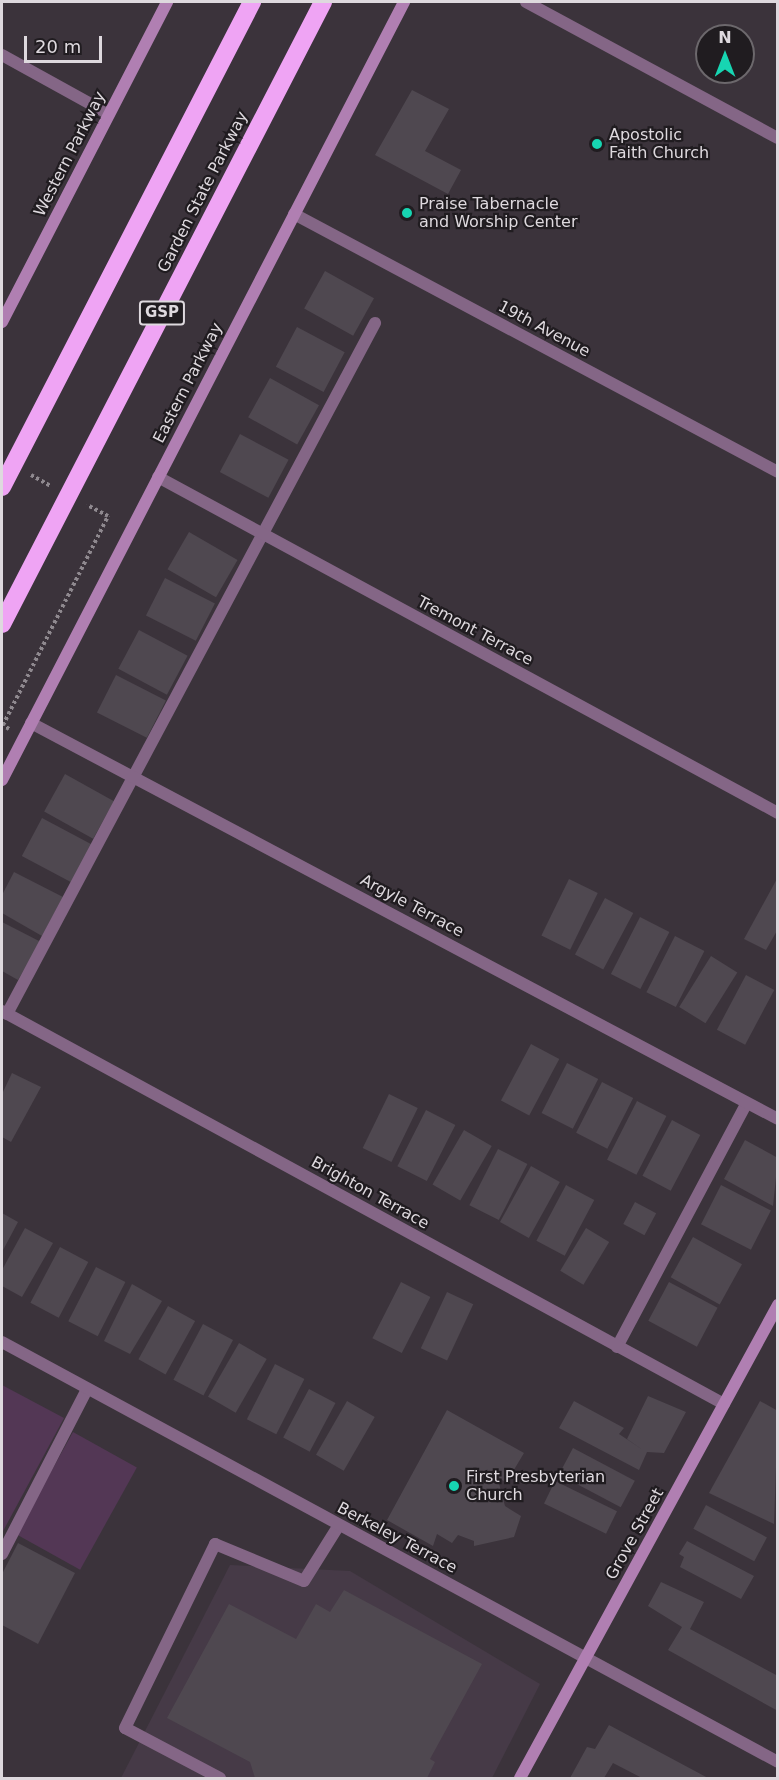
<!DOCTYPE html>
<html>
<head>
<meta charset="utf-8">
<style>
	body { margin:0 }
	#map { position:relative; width:779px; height:1780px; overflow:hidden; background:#3b333b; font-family:"DejaVu Sans",sans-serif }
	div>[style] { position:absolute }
	.built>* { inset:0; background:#463a47 }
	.green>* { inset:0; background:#533755; transform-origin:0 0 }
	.building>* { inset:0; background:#4f4850; transform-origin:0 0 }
	.path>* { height:4px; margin-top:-2px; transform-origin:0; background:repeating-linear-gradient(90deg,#8f898f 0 3px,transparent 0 6px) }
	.service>* { height:12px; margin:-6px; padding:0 6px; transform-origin:6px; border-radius:6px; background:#846686 }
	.minor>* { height:12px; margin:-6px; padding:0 6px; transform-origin:6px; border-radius:6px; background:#846686 }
	.secondary>* { height:12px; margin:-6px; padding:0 6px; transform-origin:6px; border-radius:6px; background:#b07fb2 }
	.motorway>* { height:18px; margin:-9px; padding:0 9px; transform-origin:9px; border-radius:9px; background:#efa4f4 }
	.dots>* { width:16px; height:16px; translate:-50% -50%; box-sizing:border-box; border:3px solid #201c20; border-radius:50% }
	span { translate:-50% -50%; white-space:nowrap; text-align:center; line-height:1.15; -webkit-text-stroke:4.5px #201c20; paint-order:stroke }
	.shield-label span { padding:2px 4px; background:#201c20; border:2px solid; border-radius:4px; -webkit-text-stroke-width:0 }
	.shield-label { font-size:15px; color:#ded9de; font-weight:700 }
	.poi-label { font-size:16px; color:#ded9de }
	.left { translate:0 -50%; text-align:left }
	.street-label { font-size:16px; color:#ded9de }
	.frame { position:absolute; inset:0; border:3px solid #ded9de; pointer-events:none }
	.north { position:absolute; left:695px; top:24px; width:60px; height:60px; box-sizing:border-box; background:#201c20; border:2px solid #6c686c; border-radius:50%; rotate:0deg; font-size:16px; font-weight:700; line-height:24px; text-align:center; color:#ded9de }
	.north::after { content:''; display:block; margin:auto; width:21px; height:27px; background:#17d5b2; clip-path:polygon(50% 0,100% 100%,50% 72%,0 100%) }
	.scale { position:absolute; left:24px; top:36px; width:78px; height:27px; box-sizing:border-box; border:3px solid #ded9de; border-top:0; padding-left:8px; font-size:18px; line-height:21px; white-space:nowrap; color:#ded9de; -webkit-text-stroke:4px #201c20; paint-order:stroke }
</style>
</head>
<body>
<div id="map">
	<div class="built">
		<div style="clip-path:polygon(230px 1565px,350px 1571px,540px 1684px,492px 1778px,121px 1778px)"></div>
	</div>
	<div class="green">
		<div style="clip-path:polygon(2px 1385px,64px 1418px,2px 1533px)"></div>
		<div style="left:73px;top:1432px;width:73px;height:117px;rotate:29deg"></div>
	</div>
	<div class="building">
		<div style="clip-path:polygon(412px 90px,449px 109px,425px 151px,461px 170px,448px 194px,375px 155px)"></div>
		<div style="left:325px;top:271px;width:56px;height:43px;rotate:29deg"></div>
		<div style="left:297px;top:327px;width:54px;height:45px;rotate:28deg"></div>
		<div style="left:270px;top:378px;width:56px;height:45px;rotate:29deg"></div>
		<div style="left:240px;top:434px;width:55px;height:43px;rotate:28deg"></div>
		<div style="left:189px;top:532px;width:56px;height:43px;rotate:30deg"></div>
		<div style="left:165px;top:578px;width:56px;height:42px;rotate:27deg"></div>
		<div style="left:139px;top:630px;width:55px;height:44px;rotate:28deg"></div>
		<div style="left:116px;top:675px;width:56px;height:42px;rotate:27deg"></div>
		<div style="left:65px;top:774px;width:56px;height:43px;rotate:29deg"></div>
		<div style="left:42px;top:818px;width:57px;height:43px;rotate:28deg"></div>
		<div style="clip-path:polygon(14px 872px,63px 897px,42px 936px,2px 913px,2px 895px)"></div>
		<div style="clip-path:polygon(778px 877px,778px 929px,766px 950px,744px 939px)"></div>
		<div style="left:569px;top:879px;width:32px;height:63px;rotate:26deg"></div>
		<div style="left:605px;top:898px;width:32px;height:64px;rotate:28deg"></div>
		<div style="left:640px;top:917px;width:33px;height:64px;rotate:27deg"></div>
		<div style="clip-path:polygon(2px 922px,41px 942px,18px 980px,2px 971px)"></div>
		<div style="left:675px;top:936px;width:33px;height:63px;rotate:27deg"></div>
		<div style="left:711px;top:956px;width:31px;height:60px;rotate:32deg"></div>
		<div style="left:746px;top:975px;width:32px;height:62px;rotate:28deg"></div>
		<div style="left:531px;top:1044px;width:32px;height:64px;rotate:28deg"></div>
		<div style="left:567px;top:1063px;width:35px;height:56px;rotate:27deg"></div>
		<div style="clip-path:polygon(12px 1073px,41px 1087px,11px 1142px,2px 1137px,2px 1094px)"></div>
		<div style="left:602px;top:1082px;width:35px;height:57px;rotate:27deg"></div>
		<div style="left:389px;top:1094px;width:32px;height:60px;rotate:26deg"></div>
		<div style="left:637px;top:1101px;width:33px;height:66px;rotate:27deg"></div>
		<div style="left:426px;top:1110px;width:33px;height:63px;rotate:27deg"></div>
		<div style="left:672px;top:1120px;width:32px;height:63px;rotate:28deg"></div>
		<div style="left:464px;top:1130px;width:32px;height:63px;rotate:30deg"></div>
		<div style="clip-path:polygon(745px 1140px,778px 1158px,773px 1206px,724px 1179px)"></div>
		<div style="left:498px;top:1149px;width:33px;height:63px;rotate:27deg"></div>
		<div style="left:531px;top:1166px;width:33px;height:64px;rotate:29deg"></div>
		<div style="left:566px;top:1185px;width:32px;height:63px;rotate:28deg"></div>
		<div style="left:721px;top:1185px;width:56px;height:44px;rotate:27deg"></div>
		<div style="left:635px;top:1202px;width:24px;height:25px;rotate:28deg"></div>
		<div style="clip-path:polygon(2px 1213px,18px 1222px,2px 1252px)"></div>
		<div style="clip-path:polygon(25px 1228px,53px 1243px,22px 1297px,2px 1286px,2px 1270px)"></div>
		<div style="left:586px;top:1228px;width:27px;height:50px;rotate:31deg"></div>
		<div style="left:693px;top:1237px;width:56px;height:46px;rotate:29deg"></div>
		<div style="left:60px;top:1247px;width:32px;height:63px;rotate:28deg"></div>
		<div style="left:96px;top:1267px;width:33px;height:61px;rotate:27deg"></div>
		<div style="left:401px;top:1282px;width:33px;height:63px;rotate:27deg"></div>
		<div style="left:669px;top:1282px;width:55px;height:44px;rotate:28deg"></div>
		<div style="clip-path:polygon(132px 1284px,162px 1301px,130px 1354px,104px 1341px)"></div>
		<div style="left:447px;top:1292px;width:29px;height:62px;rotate:25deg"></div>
		<div style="left:168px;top:1306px;width:31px;height:61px;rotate:29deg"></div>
		<div style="left:203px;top:1324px;width:34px;height:63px;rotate:28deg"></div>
		<div style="left:239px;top:1343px;width:32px;height:62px;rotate:30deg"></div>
		<div style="left:275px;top:1364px;width:33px;height:62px;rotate:27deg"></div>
		<div style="left:309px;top:1389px;width:30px;height:55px;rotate:28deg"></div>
		<div style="clip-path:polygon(648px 1396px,686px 1412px,664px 1453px,647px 1452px,639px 1470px,559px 1428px,574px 1401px,624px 1428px,619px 1434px,643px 1450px,627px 1439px)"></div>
		<div style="left:347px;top:1401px;width:32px;height:62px;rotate:30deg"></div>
		<div style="clip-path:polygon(760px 1401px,778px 1411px,774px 1524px,709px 1493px)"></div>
		<div style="clip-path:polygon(447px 1410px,524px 1453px,506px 1483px,497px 1476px,505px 1506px,521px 1516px,514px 1537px,474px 1546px,474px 1541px,458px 1535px,452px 1543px,437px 1534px,433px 1546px,387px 1520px)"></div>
		<div style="left:573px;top:1448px;width:70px;height:30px;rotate:28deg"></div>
		<div style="left:555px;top:1481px;width:69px;height:25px;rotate:26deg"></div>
		<div style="left:706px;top:1505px;width:69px;height:27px;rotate:28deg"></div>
		<div style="clip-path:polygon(687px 1541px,754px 1576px,741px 1599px,680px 1567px,684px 1557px,679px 1554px)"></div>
		<div style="clip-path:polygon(18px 1543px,75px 1573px,38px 1644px,2px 1625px,2px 1574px)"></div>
		<div style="clip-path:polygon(661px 1582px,704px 1602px,690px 1629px,778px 1676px,778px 1711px,668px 1650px,682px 1627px,648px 1606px)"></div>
		<div style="clip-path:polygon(344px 1590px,482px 1664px,430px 1759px,435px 1762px,427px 1778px,255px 1778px,250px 1762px,167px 1718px,229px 1604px,296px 1639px,316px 1604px,330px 1612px)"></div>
		<div style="clip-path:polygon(609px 1725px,708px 1778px,642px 1778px,613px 1763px,604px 1778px,570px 1778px,587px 1747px,595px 1749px)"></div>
	</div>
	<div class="path">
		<div style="left:31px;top:475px;width:23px;rotate:29deg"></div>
		<div style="left:9px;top:729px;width:7px;rotate:-146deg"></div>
		<div style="left:3px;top:725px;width:234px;rotate:-63.3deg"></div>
		<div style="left:108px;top:516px;width:24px;rotate:-152deg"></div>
	</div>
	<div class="service">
		<div style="left:7px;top:1014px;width:783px;rotate:-61.96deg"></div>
		<div style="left:617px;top:1347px;width:276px;rotate:-62deg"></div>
		<div style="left:2px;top:1554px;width:186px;rotate:-62.7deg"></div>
		<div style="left:220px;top:1778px;width:107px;rotate:-152.2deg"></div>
		<div style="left:125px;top:1728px;width:205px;rotate:-63.9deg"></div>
		<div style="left:215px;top:1544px;width:96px;rotate:22.6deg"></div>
		<div style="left:304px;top:1581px;width:66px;rotate:-58deg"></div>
	</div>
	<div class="minor">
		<div style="left:526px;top:2px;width:286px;rotate:28.4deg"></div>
		<div style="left:2px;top:55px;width:122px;rotate:28.9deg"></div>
		<div style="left:294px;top:214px;width:548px;rotate:28.06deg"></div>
		<div style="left:158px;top:477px;width:705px;rotate:28.45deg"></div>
		<div style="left:31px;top:723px;width:845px;rotate:27.93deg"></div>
		<div style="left:2px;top:1011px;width:822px;rotate:28.56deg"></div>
		<div style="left:2px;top:1342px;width:882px;rotate:28.42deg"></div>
	</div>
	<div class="secondary">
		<div style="left:2px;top:322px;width:360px;rotate:-62.7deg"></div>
		<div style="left:2px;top:780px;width:876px;rotate:-62.67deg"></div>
		<div style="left:520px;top:1778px;width:539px;rotate:-61.39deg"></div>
	</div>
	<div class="motorway">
		<div style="left:2px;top:487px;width:546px;rotate:-62.73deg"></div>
		<div style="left:2px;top:624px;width:700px;rotate:-62.7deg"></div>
	</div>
	<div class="dots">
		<div style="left:597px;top:144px;background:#17d5b2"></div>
		<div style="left:407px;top:213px;background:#17d5b2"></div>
		<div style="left:454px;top:1486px;background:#17d5b2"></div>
	</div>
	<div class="shield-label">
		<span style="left:162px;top:313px">GSP</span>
	</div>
	<div class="poi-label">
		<span class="left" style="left:609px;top:144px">Apostolic<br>Faith Church</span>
		<span class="left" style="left:419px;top:213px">Praise Tabernacle<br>and Worship Center</span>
		<span class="left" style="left:466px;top:1486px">First Presbyterian<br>Church</span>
	</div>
	<div class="street-label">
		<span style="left:70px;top:154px;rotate:-63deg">Western Parkway</span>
		<span style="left:203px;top:192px;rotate:-63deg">Garden State Parkway</span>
		<span style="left:544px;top:329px;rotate:28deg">19th Avenue</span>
		<span style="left:188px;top:383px;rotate:-63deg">Eastern Parkway</span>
		<span style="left:475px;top:631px;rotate:28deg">Tremont Terrace</span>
		<span style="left:412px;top:906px;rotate:28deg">Argyle Terrace</span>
		<span style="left:370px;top:1193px;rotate:29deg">Brighton Terrace</span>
		<span style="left:635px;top:1534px;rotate:-61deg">Grove Street</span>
		<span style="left:397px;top:1538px;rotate:28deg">Berkeley Terrace</span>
	</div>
	<div class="frame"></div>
	<div class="north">N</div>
	<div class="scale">20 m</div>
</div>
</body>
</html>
